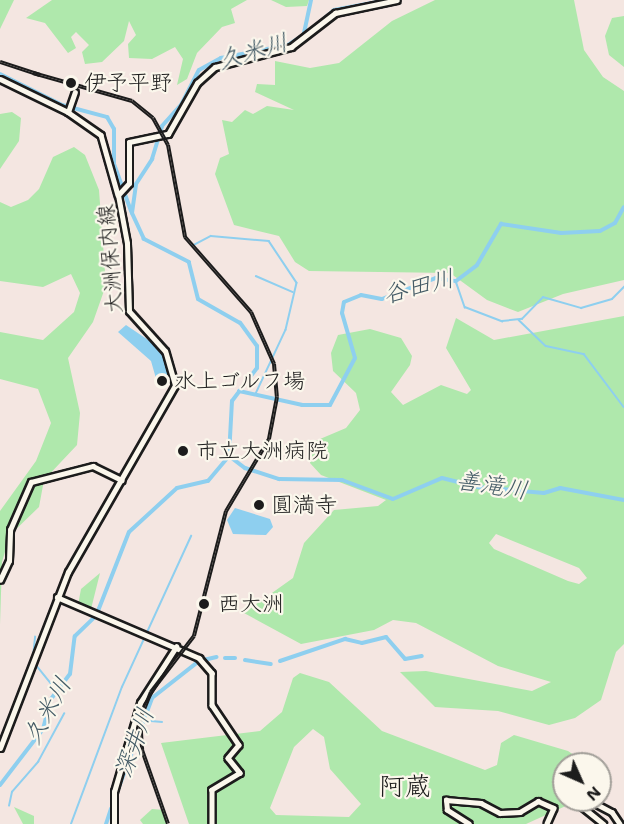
<!DOCTYPE html>
<html>
<head>
<meta charset="utf-8">
<style>
	body { margin:0 }
	#map { position:relative; width:624px; height:824px; overflow:hidden; background:#f4e6e1; font-family:"Shantell Sans","Klee One",sans-serif }
	div>[style] { position:absolute }
	.green>* { inset:0; background:#afe8ac }
	.water>* { inset:0; background:#8ecfef }
	.stream>* { height:1.5px; margin:-0.75px; padding:0 0.75px; transform-origin:0.75px; border-radius:0.75px; background:#8ecfef }
	.river>* { height:4px; margin:-2px; padding:0 2px; transform-origin:2px; border-radius:2px; background:#8ecfef }
	.roads { filter:drop-shadow(2px 0 #1c1c1c) drop-shadow(-2px 0 #1c1c1c) drop-shadow(0 2px #1c1c1c) drop-shadow(0 -2px #1c1c1c) }
	.tertiary>* { height:4.5px; margin:-2.25px; padding:0 2.25px; transform-origin:2.25px; border-radius:2.25px; background:#fbf7ec }
	.secondary>* { height:5px; margin:-2.5px; padding:0 2.5px; transform-origin:2.5px; border-radius:2.5px; background:#fbf7ec }
	.rail>* { height:4px; margin-top:-2px; transform-origin:0; background:repeating-linear-gradient(90deg,#fbf7ec 0 4.5px,#1c1c1c 0 9px); box-sizing:border-box; border-block:2px solid #1c1c1c }
	.dots>* { width:16px; height:16px; translate:-50% -50%; box-sizing:border-box; border:3px solid #fbf7ec; border-radius:50% }
	span { translate:-50% -50%; white-space:nowrap; text-align:center; line-height:1.15; -webkit-text-stroke:4.5px #fbf7ec; paint-order:stroke }
	.poi-label { font-size:22px; color:#1c1c1c }
	.left { translate:0 -50%; text-align:left }
	.street-label { font-size:22px; color:#1c1c1c }
	.water-label { font-size:24px; color:#445b66; font-style:italic }
	.quarter-label { font-size:26px; color:#1c1c1c }
	.north { position:absolute; left:552px; top:752px; width:60px; height:60px; box-sizing:border-box; background:#fbf7ec; border:2px solid #a29f99; border-radius:50%; rotate:135deg; font-size:16px; font-weight:700; line-height:24px; text-align:center; color:#1c1c1c }
	.north::after { content:''; display:block; margin:auto; width:21px; height:27px; background:#1c1c1c; clip-path:polygon(50% 0,100% 100%,50% 72%,0 100%) }
</style>
</head>
<body>
<div id="map">
	<div class="green">
		<div style="clip-path:polygon(0 0,14px 0,0 29px)"></div>
		<div style="clip-path:polygon(52px 0,247px 0,231px 9px,235px 23px,222px 27px,197px 53px,187px 79px,177px 85px,183px 59px,175px 47px,152px 59px,129px 58px,128px 44px,136px 35px,129px 21px,124px 41px,102px 62px,85px 64px,82px 52px,89px 45px,76px 32px,71px 37px,76px 48px,68px 53px,45px 23px,26px 18px)"></div>
		<div style="clip-path:polygon(271px 0,309px 0,307px 6px,286px 7px)"></div>
		<div style="clip-path:polygon(435px 0,574px 0,584px 50px,603px 77px,624px 91px,624px 280px,563px 294px,518px 312px,487px 300px,450px 273px,309px 271px,295px 262px,279px 236px,234px 225px,215px 174px,220px 158px,229px 154px,222px 120px,232px 122px,245px 110px,253px 114px,267px 106px,294px 110px,255px 92px,257px 84px,275px 85px,275px 61px,310px 68px,339px 63px,392px 21px)"></div>
		<div style="clip-path:polygon(624px 16px,624px 67px,609px 55px,605px 36px,612px 18px)"></div>
		<div style="clip-path:polygon(12px 112px,21px 118px,19px 141px,0 169px,0 114px)"></div>
		<div style="clip-path:polygon(74px 147px,85px 155px,99px 190px,106px 285px,93px 322px,68px 358px,80px 413px,77px 445px,44px 480px,39px 507px,10px 535px,2px 562px,0 625px,0 511px,36px 461px,51px 423px,38px 389px,0 379px,0 332px,43px 340px,74px 312px,80px 293px,71px 274px,43px 287px,0 281px,0 202px,11px 207px,28px 200px,39px 189px,53px 157px)"></div>
		<div style="clip-path:polygon(evenodd,624px 316px,624px 644px,616px 652px,601px 700px,575px 718px,549px 725px,498px 711px,435px 707px,400px 672px,426px 671px,532px 691px,551px 682px,498px 666px,416px 623px,393px 620px,374px 630px,301px 644px,244px 613px,293px 578px,304px 543px,334px 510px,378px 506px,386px 500px,321px 475px,310px 463px,313px 442px,346px 428px,360px 410px,356px 393px,333px 371px,331px 353px,338px 335px,370px 329px,401px 338px,412px 356px,410px 365px,391px 392px,403px 405px,441px 385px,467px 394px,471px 390px,446px 348px,456px 318px,494px 340px,624px 316px,496px 534px,579px 568px,587px 578px,579px 584px,568px 581px,494px 549px,489px 543px,496px 534px)"></div>
		<div style="clip-path:polygon(100px 573px,91px 609px,78px 605px,81px 589px)"></div>
		<div style="clip-path:polygon(evenodd,300px 673px,329px 682px,382px 731px,485px 770px,497px 765px,501px 743px,514px 735px,568px 751px,587px 764px,564px 764px,564px 800px,579px 800px,526px 824px,189px 824px,161px 743px,260px 731px,282px 712px,293px 678px,300px 673px,313px 729px,324px 737px,330px 769px,361px 804px,349px 817px,276px 815px,270px 808px,294px 747px,313px 729px)"></div>
		<div style="clip-path:polygon(14px 807px,34px 816px,34px 824px,23px 824px)"></div>
		<div style="clip-path:polygon(152px 809px,164px 810px,167px 824px,143px 824px,140px 820px)"></div>
	</div>
	<div class="water">
		<div style="clip-path:polygon(126px 325px,160px 348px,171px 375px,167px 378px,157px 382px,151px 361px,118px 332px)"></div>
		<div style="clip-path:polygon(235px 508px,270px 519px,273px 527px,266px 535px,233px 534px,227px 520px)"></div>
	</div>
	<div class="stream">
		<div style="left:192px;top:246px;width:21px;rotate:-28deg"></div>
		<div style="left:211px;top:236px;width:58px;rotate:4.9deg"></div>
		<div style="left:269px;top:241px;width:50px;rotate:56.3deg"></div>
		<div style="left:297px;top:283px;width:48px;rotate:103.2deg"></div>
		<div style="left:286px;top:330px;width:71px;rotate:115.1deg"></div>
		<div style="left:256px;top:276px;width:40px;rotate:23.4deg"></div>
		<div style="left:456px;top:281px;width:28px;rotate:71deg"></div>
		<div style="left:465px;top:307px;width:40px;rotate:21deg"></div>
		<div style="left:502px;top:321px;width:20px;rotate:-6deg"></div>
		<div style="left:522px;top:319px;width:30px;rotate:-46deg"></div>
		<div style="left:543px;top:297px;width:40px;rotate:16deg"></div>
		<div style="left:581px;top:308px;width:32px;rotate:-16deg"></div>
		<div style="left:612px;top:299px;width:17px;rotate:-45deg"></div>
		<div style="left:519px;top:320px;width:37px;rotate:44deg"></div>
		<div style="left:546px;top:346px;width:39px;rotate:12deg"></div>
		<div style="left:584px;top:354px;width:66px;rotate:53deg"></div>
		<div style="left:33px;top:657px;width:20px;rotate:-84deg"></div>
		<div style="left:37px;top:666px;width:22px;rotate:51deg"></div>
		<div style="left:58px;top:689px;width:1px;rotate:45deg"></div>
		<div style="left:151px;top:721px;width:11px;rotate:5deg"></div>
		<div style="left:9px;top:806px;width:14px;rotate:-78deg"></div>
		<div style="left:12px;top:792px;width:40px;rotate:-49deg"></div>
		<div style="left:38px;top:762px;width:55px;rotate:-61.6deg"></div>
		<div style="left:71px;top:824px;width:146px;rotate:-69.6deg"></div>
		<div style="left:122px;top:687px;width:166px;rotate:-65.4deg"></div>
	</div>
	<div class="river">
		<div style="left:314px;top:27px;width:26px;rotate:-40deg"></div>
		<div style="left:334px;top:10px;width:44px;rotate:-10.5deg"></div>
		<div style="left:304px;top:33px;width:34px;rotate:-78deg"></div>
		<div style="left:0;top:74px;width:69px;rotate:26.6deg"></div>
		<div style="left:62px;top:105px;width:47px;rotate:14.9deg"></div>
		<div style="left:107px;top:117px;width:14px;rotate:60deg"></div>
		<div style="left:114px;top:129px;width:35px;rotate:90deg"></div>
		<div style="left:114px;top:164px;width:50px;rotate:70.1deg"></div>
		<div style="left:239px;top:391px;width:65px;rotate:12.5deg"></div>
		<div style="left:302px;top:405px;width:28px"></div>
		<div style="left:330px;top:405px;width:53px;rotate:-62deg"></div>
		<div style="left:355px;top:358px;width:47px;rotate:-106.1deg"></div>
		<div style="left:342px;top:313px;width:11px;rotate:-80deg"></div>
		<div style="left:344px;top:302px;width:18px;rotate:-22deg"></div>
		<div style="left:361px;top:295px;width:21px;rotate:11deg"></div>
		<div style="left:382px;top:299px;width:58px;rotate:-21.3deg"></div>
		<div style="left:436px;top:278px;width:20px;rotate:9deg"></div>
		<div style="left:456px;top:281px;width:26px;rotate:-37deg"></div>
		<div style="left:477px;top:265px;width:48px;rotate:-59.7deg"></div>
		<div style="left:501px;top:224px;width:61px;rotate:8.5deg"></div>
		<div style="left:561px;top:233px;width:39px;rotate:-3deg"></div>
		<div style="left:600px;top:231px;width:17px;rotate:-28deg"></div>
		<div style="left:615px;top:223px;width:18px;rotate:-61deg"></div>
		<div style="left:229px;top:456px;width:20px;rotate:37deg"></div>
		<div style="left:245px;top:468px;width:36px;rotate:18deg"></div>
		<div style="left:279px;top:479px;width:63px;rotate:0.9deg"></div>
		<div style="left:342px;top:480px;width:54px;rotate:20.4deg"></div>
		<div style="left:393px;top:499px;width:53px;rotate:-23.2deg"></div>
		<div style="left:442px;top:478px;width:38px;rotate:14deg"></div>
		<div style="left:479px;top:487px;width:65px;rotate:5.3deg"></div>
		<div style="left:544px;top:493px;width:17px;rotate:-17deg"></div>
		<div style="left:560px;top:488px;width:65px;rotate:10.6deg"></div>
		<div style="left:225px;top:658px;width:10px"></div>
		<div style="left:245px;top:660px;width:26px;rotate:9deg"></div>
		<div style="left:280px;top:661px;width:69px;rotate:-18.7deg"></div>
		<div style="left:345px;top:639px;width:17px;rotate:13deg"></div>
		<div style="left:362px;top:643px;width:25px;rotate:-14deg"></div>
		<div style="left:386px;top:637px;width:29px;rotate:49deg"></div>
		<div style="left:405px;top:659px;width:17px;rotate:-10deg"></div>
		<div style="left:0;top:785px;width:71px;rotate:-52.5deg"></div>
		<div style="left:43px;top:729px;width:31px;rotate:-75deg"></div>
		<div style="left:51px;top:699px;width:31px;rotate:-53deg"></div>
		<div style="left:70px;top:674px;width:38px;rotate:-83deg"></div>
		<div style="left:75px;top:636px;width:29px;rotate:-44deg"></div>
		<div style="left:96px;top:616px;width:90px;rotate:-68.6deg"></div>
		<div style="left:129px;top:532px;width:65px;rotate:-42.5deg"></div>
		<div style="left:177px;top:488px;width:32px;rotate:-13deg"></div>
		<div style="left:208px;top:481px;width:33px;rotate:-50deg"></div>
		<div style="left:229px;top:456px;width:55px;rotate:-86.9deg"></div>
		<div style="left:232px;top:401px;width:41px;rotate:-52.9deg"></div>
		<div style="left:257px;top:368px;width:22px;rotate:-90deg"></div>
		<div style="left:257px;top:346px;width:29px;rotate:-126deg"></div>
		<div style="left:240px;top:323px;width:48px;rotate:-150.3deg"></div>
		<div style="left:198px;top:299px;width:38px;rotate:-104deg"></div>
		<div style="left:189px;top:262px;width:51px;rotate:-152.9deg"></div>
		<div style="left:144px;top:239px;width:29px;rotate:-115deg"></div>
		<div style="left:132px;top:213px;width:29px;rotate:-82deg"></div>
		<div style="left:136px;top:184px;width:30px;rotate:-57deg"></div>
		<div style="left:152px;top:159px;width:34px;rotate:-73deg"></div>
		<div style="left:162px;top:126px;width:28px;rotate:-48deg"></div>
		<div style="left:181px;top:105px;width:39px;rotate:-63deg"></div>
		<div style="left:199px;top:70px;width:25px;rotate:-29deg"></div>
		<div style="left:221px;top:58px;width:68px;rotate:-11deg"></div>
		<div style="left:288px;top:45px;width:24px;rotate:-33deg"></div>
		<div style="left:116px;top:795px;width:103px;rotate:-69.6deg"></div>
		<div style="left:152px;top:698px;width:60px;rotate:-38.2deg"></div>
		<div style="left:199px;top:661px;width:18px;rotate:-13deg"></div>
		<div style="left:106px;top:824px;width:16px;rotate:-72deg"></div>
	</div>
	<div class="roads">
		<div class="tertiary">
			<div style="left:68px;top:112px;width:40px;rotate:34.9deg"></div>
			<div style="left:101px;top:135px;width:62px;rotate:74.2deg"></div>
			<div style="left:0;top:580px;width:21px;rotate:-65deg"></div>
			<div style="left:9px;top:561px;width:31px;rotate:-88deg"></div>
			<div style="left:10px;top:530px;width:52px;rotate:-66.4deg"></div>
			<div style="left:31px;top:482px;width:64px;rotate:-14.5deg"></div>
			<div style="left:93px;top:466px;width:32px;rotate:26deg"></div>
			<div style="left:57px;top:597px;width:155px;rotate:23.2deg"></div>
			<div style="left:199px;top:658px;width:20px;rotate:49deg"></div>
			<div style="left:212px;top:673px;width:32px;rotate:90deg"></div>
			<div style="left:212px;top:705px;width:48px;rotate:56deg"></div>
			<div style="left:239px;top:745px;width:17px;rotate:130deg"></div>
			<div style="left:228px;top:758px;width:19px;rotate:51deg"></div>
			<div style="left:240px;top:773px;width:33px;rotate:149deg"></div>
			<div style="left:212px;top:790px;width:34px;rotate:90deg"></div>
			<div style="left:574px;top:800px;width:38px;rotate:39deg"></div>
			<div style="left:589px;top:800px;width:26px;rotate:28deg"></div>
			<div style="left:612px;top:812px;width:14px;rotate:56deg"></div>
			<div style="left:114px;top:824px;width:32px;rotate:-90deg"></div>
			<div style="left:114px;top:792px;width:93px;rotate:-73.7deg"></div>
			<div style="left:140px;top:703px;width:67px;rotate:-57.3deg"></div>
			<div style="left:469px;top:824px;width:26px;rotate:-148deg"></div>
			<div style="left:447px;top:810px;width:10px;rotate:-96deg"></div>
			<div style="left:446px;top:800px;width:35px;rotate:5deg"></div>
			<div style="left:481px;top:803px;width:21px;rotate:28deg"></div>
			<div style="left:500px;top:813px;width:20px;rotate:-3deg"></div>
			<div style="left:520px;top:812px;width:21px;rotate:-31deg"></div>
			<div style="left:538px;top:801px;width:17px;rotate:24deg"></div>
			<div style="left:554px;top:808px;width:17px;rotate:114deg"></div>
		</div>
		<div class="secondary">
			<div style="left:0;top:79px;width:76px;rotate:25.9deg"></div>
			<div style="left:68px;top:112px;width:21px;rotate:-71deg"></div>
			<div style="left:0;top:748px;width:189px;rotate:-68.9deg"></div>
			<div style="left:68px;top:572px;width:215px;rotate:-60.2deg"></div>
			<div style="left:175px;top:385px;width:35px;rotate:-106deg"></div>
			<div style="left:165px;top:351px;width:54px;rotate:-132deg"></div>
			<div style="left:129px;top:311px;width:68px;rotate:-91.7deg"></div>
			<div style="left:127px;top:243px;width:49px;rotate:-100.6deg"></div>
			<div style="left:118px;top:195px;width:16px;rotate:-47deg"></div>
			<div style="left:129px;top:183px;width:41px;rotate:-90deg"></div>
			<div style="left:129px;top:142px;width:40px;rotate:-12deg"></div>
			<div style="left:168px;top:134px;width:59px;rotate:-60.4deg"></div>
			<div style="left:197px;top:83px;width:24px;rotate:-42deg"></div>
			<div style="left:215px;top:67px;width:79px;rotate:-14.7deg"></div>
			<div style="left:291px;top:47px;width:56px;rotate:-37.7deg"></div>
			<div style="left:335px;top:13px;width:63px;rotate:-11.8deg"></div>
		</div>
	</div>
	<div class="rail">
		<div style="left:0;top:62px;width:42px;rotate:18deg"></div>
		<div style="left:33px;top:73px;width:103px;rotate:15.8deg"></div>
		<div style="left:132px;top:101px;width:27px;rotate:39deg"></div>
		<div style="left:153px;top:118px;width:31px;rotate:61deg"></div>
		<div style="left:168px;top:145px;width:94px;rotate:79.5deg"></div>
		<div style="left:185px;top:237px;width:100px;rotate:48.7deg"></div>
		<div style="left:251px;top:312px;width:57px;rotate:66.1deg"></div>
		<div style="left:274px;top:364px;width:33px;rotate:85deg"></div>
		<div style="left:277px;top:397px;width:43px;rotate:100.8deg"></div>
		<div style="left:269px;top:439px;width:84px;rotate:120.8deg"></div>
		<div style="left:226px;top:511px;width:129px;rotate:104.4deg"></div>
		<div style="left:194px;top:636px;width:71px;rotate:127.5deg"></div>
		<div style="left:151px;top:692px;width:29px;rotate:112deg"></div>
		<div style="left:140px;top:719px;width:31px;rotate:86deg"></div>
		<div style="left:142px;top:750px;width:78px;rotate:70.6deg"></div>
	</div>
	<div class="dots">
		<div style="left:71px;top:83px;background:#1c1c1c"></div>
		<div style="left:162px;top:381px;background:#1c1c1c"></div>
		<div style="left:183px;top:451px;background:#1c1c1c"></div>
		<div style="left:259px;top:505px;background:#1c1c1c"></div>
		<div style="left:204px;top:604px;background:#1c1c1c"></div>
	</div>
	<div class="poi-label">
		<span class="left" style="left:84px;top:83px">伊予平野</span>
		<span class="left" style="left:174px;top:381px">水上ゴルフ場</span>
		<span class="left" style="left:196px;top:451px">市立大洲病院</span>
		<span class="left" style="left:271px;top:505px">圓満寺</span>
		<span class="left" style="left:218px;top:604px">西大洲</span>
	</div>
	<div class="street-label">
		<span style="left:110px;top:259px;rotate:-95deg">大洲保内線</span>
	</div>
	<div class="water-label">
		<span style="left:253px;top:52px;rotate:-16deg">久米川</span>
		<span style="left:419px;top:287px;rotate:-14deg">谷田川</span>
		<span style="left:492px;top:486px;rotate:9deg">善滝川</span>
		<span style="left:48px;top:711px;rotate:-61deg">久米川</span>
		<span style="left:135px;top:743px;rotate:-70deg">深井川</span>
	</div>
	<div class="quarter-label">
		<span style="left:405px;top:786px">阿蔵</span>
	</div>
	<div class="north">N</div>
</div>
</body>
</html>
